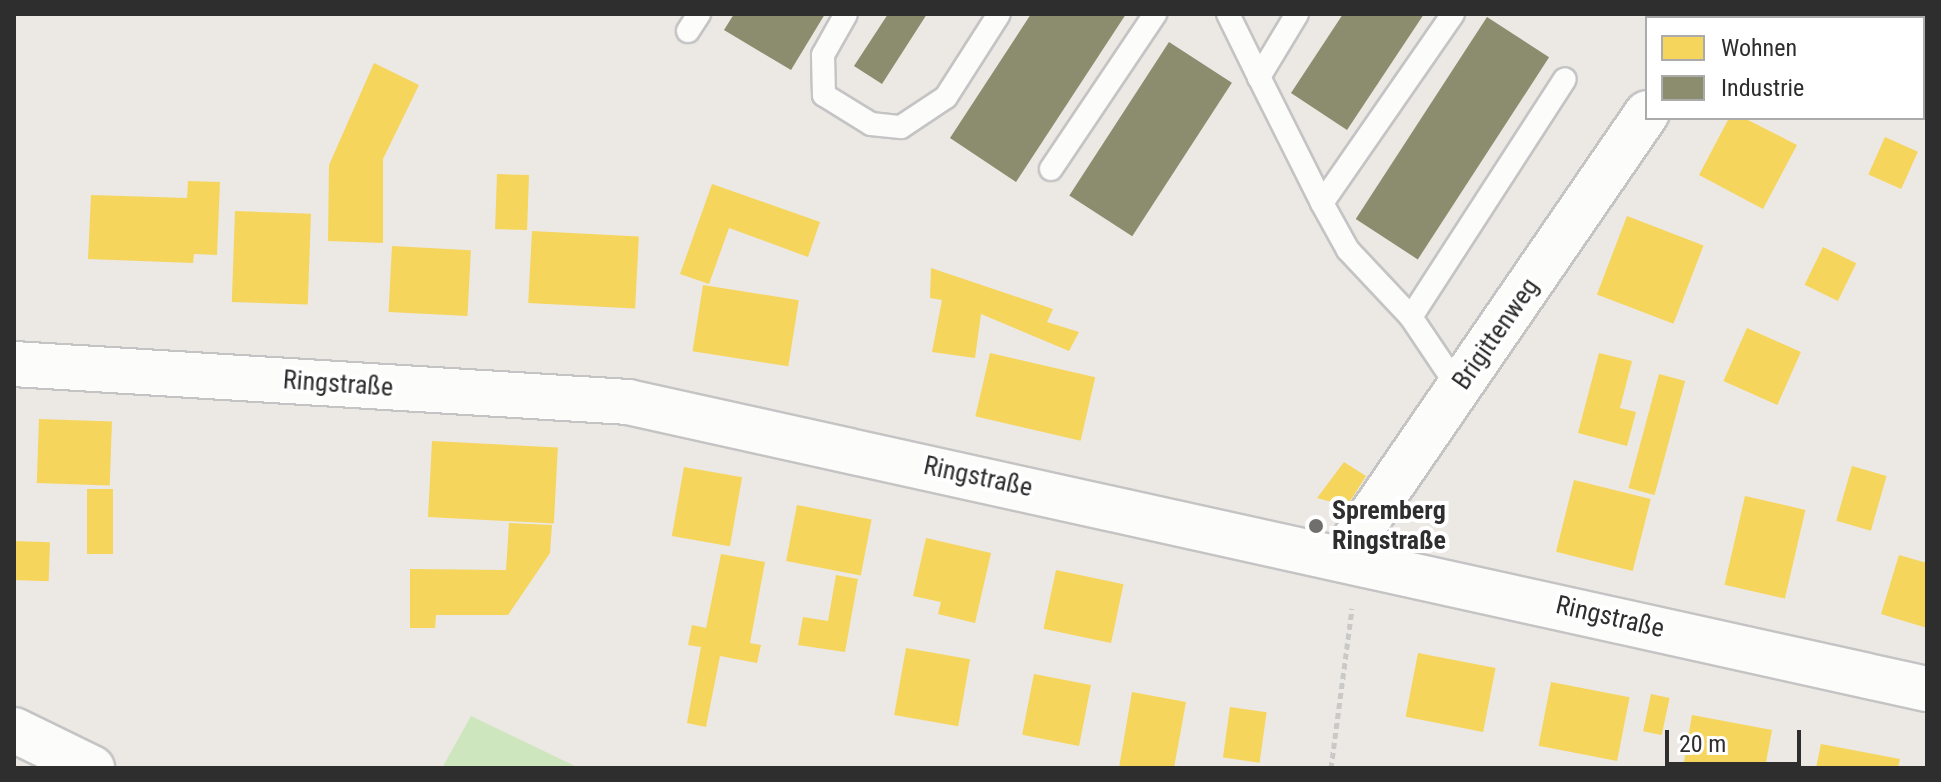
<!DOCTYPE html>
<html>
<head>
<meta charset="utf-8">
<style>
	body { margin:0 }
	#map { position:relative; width:1941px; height:782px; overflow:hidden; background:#ece8e4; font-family:"Roboto Condensed",sans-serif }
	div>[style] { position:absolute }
	.green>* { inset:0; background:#cee6be }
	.homes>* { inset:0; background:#f6d55c; transform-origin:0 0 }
	.industry>* { inset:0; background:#8c8c6e; transform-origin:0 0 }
	.path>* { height:5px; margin-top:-2.5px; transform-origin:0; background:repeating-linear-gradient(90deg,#c9c9c8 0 6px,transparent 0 10px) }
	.roads { filter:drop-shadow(2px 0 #c5c4c5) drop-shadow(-2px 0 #c5c4c5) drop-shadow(0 2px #c5c4c5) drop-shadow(0 -2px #c5c4c5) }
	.service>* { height:22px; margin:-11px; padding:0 11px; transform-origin:11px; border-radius:11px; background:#fcfcfb }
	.minor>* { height:44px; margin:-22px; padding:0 22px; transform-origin:22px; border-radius:22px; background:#fcfcfb }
	.dots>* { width:22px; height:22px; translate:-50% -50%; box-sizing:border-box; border:4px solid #fff; border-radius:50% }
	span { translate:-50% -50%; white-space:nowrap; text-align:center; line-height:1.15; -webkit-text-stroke:8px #fff; paint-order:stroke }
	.street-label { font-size:26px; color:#2e2e2e }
	.poi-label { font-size:26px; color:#2e2e2e; font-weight:700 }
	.left { translate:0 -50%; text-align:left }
	.frame { position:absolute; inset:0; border:16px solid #2e2e2e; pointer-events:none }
	.legend { position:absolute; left:1645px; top:16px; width:280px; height:104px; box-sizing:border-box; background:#fff; border:2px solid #ababab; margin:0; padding:10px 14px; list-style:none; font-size:24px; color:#2e2e2e }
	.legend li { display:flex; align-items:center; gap:16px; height:40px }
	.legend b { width:40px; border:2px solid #ababab }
	.scale { position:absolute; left:1665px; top:730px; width:136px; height:36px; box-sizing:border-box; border:4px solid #2e2e2e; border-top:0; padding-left:10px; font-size:24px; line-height:28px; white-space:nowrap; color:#2e2e2e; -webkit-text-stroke:6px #fff; paint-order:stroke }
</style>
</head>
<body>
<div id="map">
	<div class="green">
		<div style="clip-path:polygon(471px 716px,579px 768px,442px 768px)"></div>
	</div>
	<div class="homes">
		<div style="clip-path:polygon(1779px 14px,1864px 14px,1776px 18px)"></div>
		<div style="clip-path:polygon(374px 63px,419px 85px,383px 159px,383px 243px,328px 241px,329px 165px)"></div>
		<div style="clip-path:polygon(1729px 118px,1744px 118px,1797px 145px,1763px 209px,1699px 175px)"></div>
		<div style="left:1885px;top:137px;width:36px;height:41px;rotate:24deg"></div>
		<div style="left:497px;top:174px;width:32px;height:55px;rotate:2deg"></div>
		<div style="clip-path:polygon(188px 181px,220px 182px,217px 255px,194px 254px,193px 263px,88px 259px,91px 195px,187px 198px)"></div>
		<div style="clip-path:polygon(712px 184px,820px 222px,808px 257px,729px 228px,709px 284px,680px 274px)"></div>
		<div style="left:235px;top:211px;width:76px;height:91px;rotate:2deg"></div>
		<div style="left:1627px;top:216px;width:82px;height:84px;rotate:21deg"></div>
		<div style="left:532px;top:231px;width:107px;height:72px;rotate:3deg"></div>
		<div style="left:392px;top:246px;width:79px;height:66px;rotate:3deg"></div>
		<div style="left:1823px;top:247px;width:37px;height:42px;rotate:26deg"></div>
		<div style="clip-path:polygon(931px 268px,1053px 309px,1047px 322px,1079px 332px,1069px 351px,981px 314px,975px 358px,932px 352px,942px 300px,930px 298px)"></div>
		<div style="left:703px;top:285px;width:97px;height:67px;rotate:9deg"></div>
		<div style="left:1747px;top:328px;width:59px;height:58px;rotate:24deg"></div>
		<div style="left:990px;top:353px;width:108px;height:65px;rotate:13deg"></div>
		<div style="clip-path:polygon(1599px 353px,1632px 361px,1620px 408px,1636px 412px,1627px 446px,1578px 433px)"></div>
		<div style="left:1659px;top:374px;width:27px;height:118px;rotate:15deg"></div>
		<div style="left:39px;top:419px;width:73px;height:64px;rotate:2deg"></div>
		<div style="left:432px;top:441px;width:126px;height:76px;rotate:3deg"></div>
		<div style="clip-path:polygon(1344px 462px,1366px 476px,1347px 506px,1317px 498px)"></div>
		<div style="left:1852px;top:466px;width:36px;height:57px;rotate:16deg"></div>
		<div style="left:684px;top:467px;width:59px;height:70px;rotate:10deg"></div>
		<div style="left:1574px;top:480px;width:79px;height:74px;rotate:14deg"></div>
		<div style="left:113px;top:489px;width:65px;height:26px;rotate:90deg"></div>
		<div style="left:1745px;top:496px;width:62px;height:91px;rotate:13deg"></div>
		<div style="left:797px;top:505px;width:76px;height:57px;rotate:11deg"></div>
		<div style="clip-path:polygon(509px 523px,552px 525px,550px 553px,508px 615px,436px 615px,435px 628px,410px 628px,410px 569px,506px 570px)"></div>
		<div style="clip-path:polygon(926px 538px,991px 553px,975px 623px,938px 614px,941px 602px,913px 596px)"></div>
		<div style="left:14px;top:541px;width:36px;height:39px;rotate:2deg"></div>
		<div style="clip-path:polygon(721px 554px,765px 562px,750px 643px,761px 645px,757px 663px,720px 656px,706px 727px,687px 723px,701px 647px,688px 645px,692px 625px,706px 628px)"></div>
		<div style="clip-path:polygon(1899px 555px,1927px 563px,1927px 628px,1881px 614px)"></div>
		<div style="left:1056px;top:570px;width:69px;height:60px;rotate:12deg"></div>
		<div style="clip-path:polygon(836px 575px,858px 579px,845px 652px,798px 645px,803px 617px,828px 621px)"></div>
		<div style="left:906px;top:648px;width:65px;height:68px;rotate:10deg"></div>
		<div style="left:1418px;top:653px;width:79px;height:65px;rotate:11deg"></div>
		<div style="left:1034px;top:674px;width:58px;height:62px;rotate:11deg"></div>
		<div style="left:1551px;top:682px;width:80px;height:65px;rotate:11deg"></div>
		<div style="clip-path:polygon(1132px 692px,1186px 702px,1174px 768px,1119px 768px)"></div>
		<div style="left:1651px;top:694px;width:19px;height:38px;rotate:12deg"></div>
		<div style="left:1230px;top:707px;width:37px;height:51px;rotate:8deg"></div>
		<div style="clip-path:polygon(1692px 715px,1772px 730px,1765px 768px,1683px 768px)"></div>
		<div style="clip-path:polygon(1821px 744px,1900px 759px,1898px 768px,1816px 768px)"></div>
	</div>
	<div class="industry">
		<div style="clip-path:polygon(734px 14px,825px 14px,791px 70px,724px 30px)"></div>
		<div style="clip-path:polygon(888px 14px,927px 14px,882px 84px,854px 66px)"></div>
		<div style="clip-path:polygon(1031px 14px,1126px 14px,1016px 182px,950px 138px)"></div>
		<div style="clip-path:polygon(1343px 14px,1424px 14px,1347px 130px,1291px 93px)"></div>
		<div style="left:1487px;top:17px;width:74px;height:241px;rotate:33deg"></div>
		<div style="left:1169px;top:42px;width:75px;height:183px;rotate:33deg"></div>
	</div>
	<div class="path">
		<div style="left:1331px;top:768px;width:161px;rotate:-82.5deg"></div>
	</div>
	<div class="roads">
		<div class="service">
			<div style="left:846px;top:14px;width:47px;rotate:119.3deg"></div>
			<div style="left:823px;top:55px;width:40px;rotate:88.6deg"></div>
			<div style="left:824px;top:95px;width:55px;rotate:31.7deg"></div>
			<div style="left:871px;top:124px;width:30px;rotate:6deg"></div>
			<div style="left:901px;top:127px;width:54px;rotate:-33.7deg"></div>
			<div style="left:946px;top:97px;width:98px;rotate:-57.4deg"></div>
			<div style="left:1228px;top:14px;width:70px;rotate:63.8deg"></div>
			<div style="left:1297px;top:14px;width:74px;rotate:121.1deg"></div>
			<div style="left:1259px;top:77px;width:141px;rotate:63.4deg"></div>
			<div style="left:688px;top:31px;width:20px;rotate:-57deg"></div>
			<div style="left:1051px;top:169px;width:187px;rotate:-56.1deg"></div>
			<div style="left:1411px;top:317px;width:92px;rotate:-133.2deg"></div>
			<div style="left:1348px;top:250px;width:54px;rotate:-119deg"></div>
			<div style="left:1322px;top:203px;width:230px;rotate:-55.3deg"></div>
			<div style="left:1458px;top:387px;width:84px;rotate:-123.9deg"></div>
			<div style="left:1411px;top:317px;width:283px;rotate:-57.1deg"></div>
		</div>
		<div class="minor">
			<div style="left:1711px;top:18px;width:5px;rotate:-53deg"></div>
			<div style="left:14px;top:364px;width:615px;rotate:3.54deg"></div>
			<div style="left:628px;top:402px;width:1330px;rotate:12.46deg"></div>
			<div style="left:1350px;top:557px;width:21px;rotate:-73deg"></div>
			<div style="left:1356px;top:537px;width:514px;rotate:-55.54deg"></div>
			<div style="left:14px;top:730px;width:87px;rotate:26deg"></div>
		</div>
	</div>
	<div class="dots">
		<div style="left:1316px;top:526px;background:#706f6e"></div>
	</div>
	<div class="street-label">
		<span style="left:1496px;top:334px;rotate:-55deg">Brigittenweg</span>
		<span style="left:338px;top:384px;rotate:4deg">Ringstraße</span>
		<span style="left:978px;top:477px;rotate:12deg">Ringstraße</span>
		<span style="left:1610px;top:617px;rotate:13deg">Ringstraße</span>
	</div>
	<div class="poi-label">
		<span class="left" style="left:1332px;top:526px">Spremberg<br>Ringstraße</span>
	</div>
	<div class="frame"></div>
	<ul class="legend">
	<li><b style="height:22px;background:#f6d55c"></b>Wohnen</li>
	<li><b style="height:22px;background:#8c8c6e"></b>Industrie</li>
	</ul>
	<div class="scale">20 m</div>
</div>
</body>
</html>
